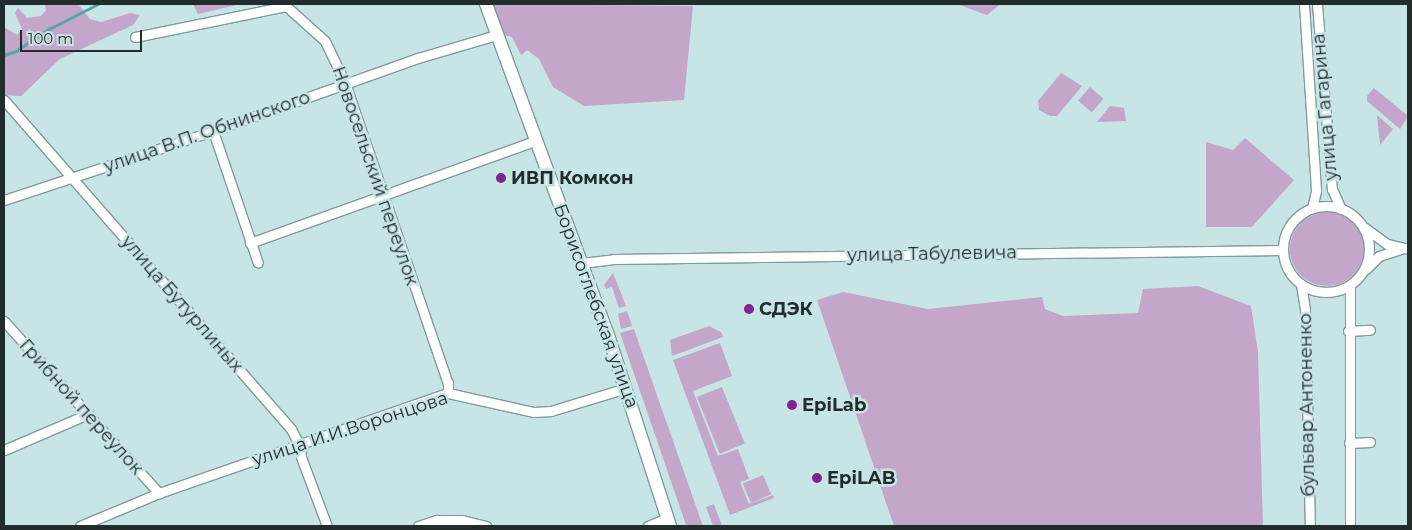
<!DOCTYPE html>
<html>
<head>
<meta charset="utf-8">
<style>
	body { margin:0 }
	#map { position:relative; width:1412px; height:530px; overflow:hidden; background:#c8e5e6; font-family:Montserrat,sans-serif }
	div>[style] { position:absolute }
	.green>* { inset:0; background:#c4a6ca; transform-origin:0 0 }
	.round { border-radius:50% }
	.stream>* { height:2.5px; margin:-1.25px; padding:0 1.25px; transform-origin:1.25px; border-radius:1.25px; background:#51a8ac }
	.roads { filter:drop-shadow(1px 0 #809b9c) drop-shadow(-1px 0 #809b9c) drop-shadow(0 1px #809b9c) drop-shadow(0 -1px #809b9c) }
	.street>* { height:9px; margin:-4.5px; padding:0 4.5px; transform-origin:4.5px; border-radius:4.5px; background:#fff }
	.street>.ring { margin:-4.5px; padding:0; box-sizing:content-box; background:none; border:9px solid #fff; border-radius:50% }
	.secondary>* { height:12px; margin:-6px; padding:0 6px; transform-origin:6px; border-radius:6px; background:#fff }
	.dots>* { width:14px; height:14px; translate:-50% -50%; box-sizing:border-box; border:2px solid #c8e5e6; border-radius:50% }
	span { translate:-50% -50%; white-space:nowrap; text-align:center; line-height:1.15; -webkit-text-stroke:5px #c8e5e6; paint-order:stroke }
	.street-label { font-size:18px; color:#212c2d }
	.poi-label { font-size:18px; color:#212c2d; font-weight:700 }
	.left { translate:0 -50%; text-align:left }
	.frame { position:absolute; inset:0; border:5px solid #212c2d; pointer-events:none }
	.scale { position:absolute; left:20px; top:30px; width:122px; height:22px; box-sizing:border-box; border:2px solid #212c2d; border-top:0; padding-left:6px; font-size:15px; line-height:18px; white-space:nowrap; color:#212c2d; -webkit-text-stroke:4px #c8e5e6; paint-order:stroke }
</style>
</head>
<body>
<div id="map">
	<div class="green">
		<div style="clip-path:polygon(45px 4px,78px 4px,90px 19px,101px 22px,130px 13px,140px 15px,133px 25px,60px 59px,21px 96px,4px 95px,4px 27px,17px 35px,22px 29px,15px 13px,18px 8px,27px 18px,41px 16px,46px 10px)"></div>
		<div style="clip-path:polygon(193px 4px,241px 4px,198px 14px)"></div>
		<div style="clip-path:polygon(489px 4px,693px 6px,684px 100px,584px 106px,553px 87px,539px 59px,527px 50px,521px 55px,512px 37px,501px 34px)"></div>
		<div style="clip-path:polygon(957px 4px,1001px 4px,987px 15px)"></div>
		<div style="clip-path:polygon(1061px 73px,1082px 86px,1057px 116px,1050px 116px,1039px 110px,1038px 101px)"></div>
		<div style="left:1090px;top:87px;width:18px;height:18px;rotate:41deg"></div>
		<div style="clip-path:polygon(1374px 88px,1408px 116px,1400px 129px,1367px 101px,1367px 96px)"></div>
		<div style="clip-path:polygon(1110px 106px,1124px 108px,1126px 121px,1097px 122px)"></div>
		<div style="clip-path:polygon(1377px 115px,1393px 129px,1380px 145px)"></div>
		<div style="clip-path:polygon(1245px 138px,1294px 180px,1252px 227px,1206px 227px,1206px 142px,1233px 150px)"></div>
		<div class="round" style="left:1290px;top:212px;width:74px;height:74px"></div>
		<div style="clip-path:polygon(613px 273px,626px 306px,619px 308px,612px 287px,606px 289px,604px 285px)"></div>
		<div style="clip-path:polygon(1198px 286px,1251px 306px,1258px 352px,1263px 526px,894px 526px,817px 300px,843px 292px,928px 309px,1042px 297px,1045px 309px,1063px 316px,1138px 313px,1143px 289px)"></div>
		<div style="clip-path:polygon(627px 311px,632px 326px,621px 329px,618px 314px)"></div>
		<div style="clip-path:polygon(709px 326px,721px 332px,723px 337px,672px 356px,670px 340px)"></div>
		<div style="clip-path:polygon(634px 329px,660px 404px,703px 526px,686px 525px,620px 333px)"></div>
		<div style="clip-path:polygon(720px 343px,732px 376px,693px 391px,718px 456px,738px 449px,749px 479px,740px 482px,749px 504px,773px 495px,774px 498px,730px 515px,673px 360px)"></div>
		<div style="left:722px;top:387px;width:61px;height:27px;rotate:68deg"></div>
		<div style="left:763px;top:475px;width:21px;height:22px;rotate:67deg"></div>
		<div style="clip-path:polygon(714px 504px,722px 526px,713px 526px,706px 507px)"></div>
	</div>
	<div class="stream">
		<div style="left:4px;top:55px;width:13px;rotate:-18deg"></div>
		<div style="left:16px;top:51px;width:40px;rotate:-34deg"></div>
		<div style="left:49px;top:29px;width:55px;rotate:-27deg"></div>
	</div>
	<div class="roads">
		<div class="street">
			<div style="left:1304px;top:4px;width:187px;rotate:86.3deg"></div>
			<div style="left:1316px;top:191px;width:18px;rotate:103deg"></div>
			<div style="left:1317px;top:4px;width:186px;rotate:85.4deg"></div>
			<div style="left:1332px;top:189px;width:22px;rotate:66deg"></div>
			<div style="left:135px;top:37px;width:154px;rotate:-11.6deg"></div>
			<div style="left:286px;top:6px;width:52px;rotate:41.9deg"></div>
			<div style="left:325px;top:41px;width:47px;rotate:64.5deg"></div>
			<div style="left:345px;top:83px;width:317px;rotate:71.1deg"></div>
			<div style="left:448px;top:383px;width:10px;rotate:90deg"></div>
			<div style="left:4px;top:100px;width:437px;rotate:48.9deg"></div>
			<div style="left:291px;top:429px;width:19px;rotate:62deg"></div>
			<div style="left:300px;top:446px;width:11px;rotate:85deg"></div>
			<div style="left:301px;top:457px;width:74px;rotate:69.4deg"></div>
			<div style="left:213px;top:131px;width:139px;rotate:71.2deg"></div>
			<div style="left:4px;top:200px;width:220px;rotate:-18.3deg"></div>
			<div style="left:213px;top:131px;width:218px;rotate:-19.6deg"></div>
			<div style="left:418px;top:58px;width:81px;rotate:-16.4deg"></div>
			<div class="ring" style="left:1283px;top:206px;width:77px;height:77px"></div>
			<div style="left:1365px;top:228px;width:27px;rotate:36deg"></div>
			<div style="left:1387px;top:244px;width:22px;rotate:13deg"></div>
			<div style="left:250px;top:243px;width:303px;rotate:-19.7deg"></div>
			<div style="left:582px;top:263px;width:32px;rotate:-7deg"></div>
			<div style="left:614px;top:259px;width:669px;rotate:-0.77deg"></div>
			<div style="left:1366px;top:269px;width:18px;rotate:-45deg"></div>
			<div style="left:1379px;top:256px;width:23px;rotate:-18deg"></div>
			<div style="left:1301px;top:284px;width:26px;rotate:81deg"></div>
			<div style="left:1305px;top:310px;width:216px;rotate:88.7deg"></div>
			<div style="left:1350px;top:285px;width:241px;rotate:90deg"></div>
			<div style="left:4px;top:321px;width:232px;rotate:48deg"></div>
			<div style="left:1348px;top:331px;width:22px;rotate:-3deg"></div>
			<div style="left:1349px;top:443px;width:21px;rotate:-3deg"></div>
			<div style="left:4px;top:450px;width:91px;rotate:-23.2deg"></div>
			<div style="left:80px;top:526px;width:86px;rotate:-22.7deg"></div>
			<div style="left:159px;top:493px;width:306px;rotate:-19.1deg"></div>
			<div style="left:448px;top:393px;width:88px;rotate:12.5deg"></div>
			<div style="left:534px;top:412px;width:17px;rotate:-3deg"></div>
			<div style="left:551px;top:411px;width:78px;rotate:-17deg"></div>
			<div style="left:418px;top:526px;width:20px;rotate:-18deg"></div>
			<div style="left:437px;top:520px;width:25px"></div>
			<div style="left:462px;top:520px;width:25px;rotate:14deg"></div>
			<div style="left:648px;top:526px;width:21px;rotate:-23deg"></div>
		</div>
		<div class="secondary">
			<div style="left:486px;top:4px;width:350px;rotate:69.8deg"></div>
			<div style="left:607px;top:332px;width:204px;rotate:72deg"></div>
		</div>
	</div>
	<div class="dots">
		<div style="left:501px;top:178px;background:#802490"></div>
		<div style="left:749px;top:309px;background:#802490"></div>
		<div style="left:792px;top:405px;background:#802490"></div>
		<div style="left:817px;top:478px;background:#802490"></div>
	</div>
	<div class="street-label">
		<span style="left:1325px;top:107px;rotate:-95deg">улица Гагарина</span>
		<span style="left:207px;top:132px;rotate:-19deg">улица В.П. Обнинского</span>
		<span style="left:375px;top:176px;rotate:71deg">Новосельский переулок</span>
		<span style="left:932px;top:254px;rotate:-1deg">улица Табулевича</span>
		<span style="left:182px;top:304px;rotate:49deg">улица Бутурлиных</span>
		<span style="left:596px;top:306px;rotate:70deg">Борисоглебская улица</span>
		<span style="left:1307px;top:405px;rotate:-91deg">бульвар Антоненко</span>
		<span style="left:81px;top:407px;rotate:48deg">Грибной переулок</span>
		<span style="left:350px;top:429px;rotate:-18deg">улица И.И.Воронцова</span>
	</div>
	<div class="poi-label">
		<span class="left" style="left:511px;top:178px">ИВП Комкон</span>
		<span class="left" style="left:759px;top:309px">СДЭК</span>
		<span class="left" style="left:802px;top:405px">EpiLab</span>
		<span class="left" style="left:827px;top:478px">EpiLAB</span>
	</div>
	<div class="frame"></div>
	<div class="scale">100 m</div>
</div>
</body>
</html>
